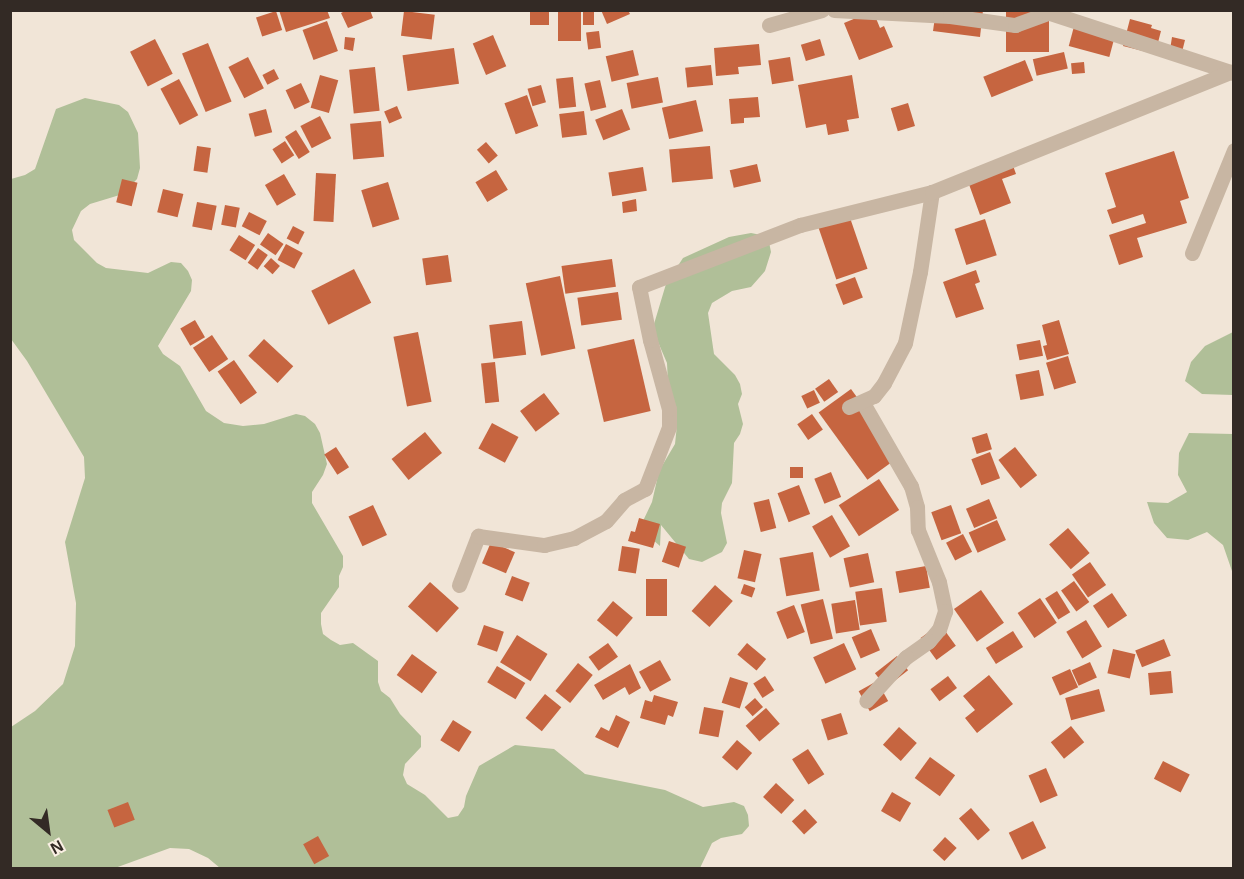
<!DOCTYPE html>
<html>
<head>
<meta charset="utf-8">
<style>
	body { margin:0 }
	#map { position:relative; width:1244px; height:879px; overflow:hidden; background:#f1e5d7; font-family:Arial,sans-serif }
	div>[style] { position:absolute }
	.green>* { inset:0; background:#b0bf98 }
	.building>* { inset:0; background:#c66540; transform-origin:0 0 }
	.minor>* { height:15px; margin:-7.5px; padding:0 7.5px; transform-origin:7.5px; border-radius:7.5px; background:#c8b6a3 }
	span { translate:-50% -50%; white-space:nowrap; text-align:center; line-height:1.15; -webkit-text-stroke:5px #f9efe3; paint-order:stroke }
	.frame { position:absolute; inset:0; border:12px solid #332a25; pointer-events:none }
	.north { position:absolute; left:18px; top:801px; width:60px; height:60px; -webkit-text-stroke:4px #f9efe3; paint-order:stroke; rotate:151deg; font-size:16px; font-weight:700; line-height:24px; text-align:center; color:#332a25 }
	.north::after { content:''; display:block; margin:auto; width:21px; height:27px; background:#332a25; clip-path:polygon(50% 0,100% 100%,50% 72%,0 100%) }
</style>
</head>
<body>
<div id="map">
	<div class="green">
		<div style="clip-path:polygon(85px 98px,119px 105px,128px 112px,138px 133px,140px 168px,137px 179px,123px 194px,90px 204px,81px 211px,72px 230px,74px 240px,97px 263px,106px 268px,148px 273px,171px 262px,181px 263px,188px 271px,192px 280px,191px 291px,158px 346px,163px 354px,180px 366px,206px 411px,224px 423px,243px 426px,264px 424px,296px 414px,305px 416px,315px 424px,320px 433px,327px 464px,323px 475px,312px 492px,312px 503px,343px 556px,343px 567px,339px 576px,339px 587px,321px 613px,321px 624px,323px 634px,331px 640px,340px 645px,353px 643px,378px 661px,378px 682px,381px 691px,390px 698px,400px 714px,421px 736px,421px 747px,405px 764px,403px 775px,407px 784px,425px 795px,448px 818px,458px 816px,464px 807px,466px 796px,479px 766px,515px 745px,554px 749px,585px 774px,665px 790px,703px 807px,734px 802px,744px 806px,748px 815px,749px 826px,742px 834px,721px 838px,712px 843px,700px 868px,220px 868px,208px 858px,189px 849px,170px 848px,115px 868px,11px 868px,11px 727px,35px 711px,63px 684px,75px 646px,76px 603px,65px 542px,85px 478px,84px 457px,27px 361px,11px 339px,11px 179px,25px 175px,35px 169px,56px 109px)"></div>
		<div style="clip-path:polygon(751px 233px,761px 235px,769px 242px,771px 252px,765px 271px,751px 287px,732px 291px,712px 303px,708px 313px,714px 354px,735px 375px,740px 384px,742px 394px,738px 404px,743px 424px,740px 434px,734px 443px,732px 483px,722px 503px,721px 513px,727px 543px,722px 552px,702px 562px,689px 559px,661px 525px,660px 546px,653px 540px,643px 521px,652px 502px,659px 471px,675px 444px,677px 425px,668px 384px,667px 363px,655px 335px,654px 324px,666px 284px,683px 258px,729px 237px)"></div>
		<div style="clip-path:polygon(1233px 332px,1233px 395px,1202px 394px,1185px 381px,1191px 362px,1205px 346px)"></div>
		<div style="clip-path:polygon(1189px 433px,1233px 434px,1233px 574px,1223px 545px,1207px 532px,1188px 540px,1167px 538px,1154px 523px,1147px 502px,1168px 503px,1187px 492px,1178px 475px,1179px 453px)"></div>
	</div>
	<div class="building">
		<div style="clip-path:polygon(279px 10px,327px 10px,330px 18px,286px 32px)"></div>
		<div style="clip-path:polygon(347px 10px,370px 10px,373px 18px,348px 28px,341px 13px)"></div>
		<div style="left:530px;top:10px;width:19px;height:15px"></div>
		<div style="left:558px;top:10px;width:23px;height:31px"></div>
		<div style="left:583px;top:10px;width:11px;height:15px"></div>
		<div style="clip-path:polygon(601px 10px,628px 10px,630px 14px,607px 24px)"></div>
		<div style="clip-path:polygon(936px 10px,983px 10px,980px 37px,933px 31px)"></div>
		<div style="left:1006px;top:10px;width:43px;height:42px"></div>
		<div style="left:276px;top:11px;width:20px;height:21px;rotate:72deg"></div>
		<div style="left:404px;top:11px;width:31px;height:25px;rotate:7deg"></div>
		<div style="clip-path:polygon(873px 11px,880px 28px,884px 26px,893px 47px,859px 60px,844px 23px)"></div>
		<div style="left:1076px;top:19px;width:42px;height:28px;rotate:15deg"></div>
		<div style="clip-path:polygon(1130px 19px,1152px 25px,1151px 28px,1161px 31px,1155px 54px,1123px 46px)"></div>
		<div style="left:327px;top:21px;width:32px;height:26px;rotate:70deg"></div>
		<div style="left:599px;top:31px;width:17px;height:13px;rotate:83deg"></div>
		<div style="left:493px;top:35px;width:34px;height:22px;rotate:67deg"></div>
		<div style="clip-path:polygon(345px 37px,355px 38px,353px 51px,344px 49px)"></div>
		<div style="clip-path:polygon(1172px 37px,1185px 40px,1182px 52px,1170px 50px)"></div>
		<div style="left:155px;top:39px;width:39px;height:28px;rotate:63deg"></div>
		<div style="left:820px;top:39px;width:17px;height:20px;rotate:73deg"></div>
		<div style="left:208px;top:43px;width:63px;height:28px;rotate:68deg"></div>
		<div style="clip-path:polygon(759px 44px,761px 65px,738px 67px,739px 74px,716px 76px,714px 48px)"></div>
		<div style="left:454px;top:48px;width:36px;height:52px;rotate:82deg"></div>
		<div style="left:633px;top:50px;width:26px;height:28px;rotate:77deg"></div>
		<div style="left:1064px;top:52px;width:17px;height:32px;rotate:77deg"></div>
		<div style="left:248px;top:57px;width:35px;height:22px;rotate:63deg"></div>
		<div style="left:790px;top:57px;width:24px;height:22px;rotate:81deg"></div>
		<div style="left:1025px;top:60px;width:22px;height:45px;rotate:68deg"></div>
		<div style="left:1084px;top:62px;width:11px;height:13px;rotate:85deg"></div>
		<div style="left:711px;top:65px;width:20px;height:26px;rotate:84deg"></div>
		<div style="left:375px;top:67px;width:44px;height:26px;rotate:84deg"></div>
		<div style="left:274px;top:69px;width:11px;height:13px;rotate:63deg"></div>
		<div style="left:320px;top:75px;width:19px;height:34px;rotate:16deg"></div>
		<div style="clip-path:polygon(852px 75px,859px 118px,847px 120px,849px 131px,828px 135px,826px 124px,806px 128px,798px 85px)"></div>
		<div style="left:573px;top:77px;width:30px;height:17px;rotate:84deg"></div>
		<div style="left:658px;top:77px;width:26px;height:32px;rotate:79deg"></div>
		<div style="left:179px;top:79px;width:41px;height:21px;rotate:62deg"></div>
		<div style="left:600px;top:80px;width:28px;height:16px;rotate:77deg"></div>
		<div style="left:301px;top:83px;width:21px;height:17px;rotate:65deg"></div>
		<div style="left:541px;top:85px;width:18px;height:14px;rotate:74deg"></div>
		<div style="left:527px;top:95px;width:33px;height:24px;rotate:70deg"></div>
		<div style="clip-path:polygon(758px 97px,760px 117px,744px 118px,744px 123px,731px 124px,729px 99px)"></div>
		<div style="left:696px;top:100px;width:32px;height:35px;rotate:77deg"></div>
		<div style="left:908px;top:103px;width:24px;height:18px;rotate:73deg"></div>
		<div style="left:397px;top:106px;width:13px;height:14px;rotate:67deg"></div>
		<div style="left:266px;top:109px;width:24px;height:18px;rotate:75deg"></div>
		<div style="left:622px;top:109px;width:22px;height:29px;rotate:68deg"></div>
		<div style="left:584px;top:111px;width:24px;height:25px;rotate:83deg"></div>
		<div style="left:320px;top:116px;width:25px;height:22px;rotate:63deg"></div>
		<div style="left:381px;top:121px;width:36px;height:31px;rotate:85deg"></div>
		<div style="left:296px;top:130px;width:26px;height:13px;rotate:58deg"></div>
		<div style="left:285px;top:141px;width:17px;height:15px;rotate:57deg"></div>
		<div style="left:486px;top:142px;width:18px;height:12px;rotate:49deg"></div>
		<div style="left:197px;top:146px;width:14px;height:25px;rotate:8deg"></div>
		<div style="left:710px;top:146px;width:33px;height:41px;rotate:85deg"></div>
		<div style="clip-path:polygon(1174px 151px,1189px 198px,1180px 201px,1187px 223px,1137px 238px,1143px 257px,1119px 265px,1109px 235px,1146px 223px,1143px 214px,1112px 224px,1107px 210px,1116px 207px,1105px 173px)"></div>
		<div style="clip-path:polygon(1011px 160px,1016px 174px,1002px 179px,1011px 203px,980px 215px,966px 176px)"></div>
		<div style="left:757px;top:164px;width:18px;height:28px;rotate:77deg"></div>
		<div style="left:643px;top:167px;width:24px;height:35px;rotate:81deg"></div>
		<div style="left:496px;top:170px;width:23px;height:24px;rotate:59deg"></div>
		<div style="left:316px;top:173px;width:20px;height:48px;rotate:3deg"></div>
		<div style="left:284px;top:174px;width:24px;height:22px;rotate:60deg"></div>
		<div style="left:122px;top:179px;width:16px;height:24px;rotate:14deg"></div>
		<div style="left:388px;top:182px;width:39px;height:28px;rotate:73deg"></div>
		<div style="left:163px;top:189px;width:21px;height:24px;rotate:14deg"></div>
		<div style="clip-path:polygon(636px 199px,637px 211px,623px 213px,622px 202px)"></div>
		<div style="left:197px;top:202px;width:20px;height:25px;rotate:11deg"></div>
		<div style="left:225px;top:205px;width:15px;height:20px;rotate:11deg"></div>
		<div style="left:249px;top:212px;width:20px;height:16px;rotate:27deg"></div>
		<div style="left:848px;top:212px;width:60px;height:33px;rotate:71deg"></div>
		<div style="left:985px;top:219px;width:38px;height:32px;rotate:72deg"></div>
		<div style="left:293px;top:226px;width:13px;height:14px;rotate:27deg"></div>
		<div style="left:268px;top:233px;width:19px;height:14px;rotate:35deg"></div>
		<div style="left:239px;top:235px;width:19px;height:18px;rotate:32deg"></div>
		<div style="left:286px;top:244px;width:19px;height:18px;rotate:28deg"></div>
		<div style="left:258px;top:248px;width:12px;height:18px;rotate:35deg"></div>
		<div style="left:448px;top:255px;width:27px;height:26px;rotate:82deg"></div>
		<div style="left:271px;top:258px;width:12px;height:11px;rotate:42deg"></div>
		<div style="left:612px;top:259px;width:28px;height:51px;rotate:82deg"></div>
		<div style="left:354px;top:269px;width:38px;height:48px;rotate:63deg"></div>
		<div style="clip-path:polygon(976px 270px,980px 282px,975px 284px,984px 309px,956px 318px,943px 282px)"></div>
		<div style="left:560px;top:276px;width:74px;height:35px;rotate:78deg"></div>
		<div style="left:855px;top:277px;width:22px;height:21px;rotate:69deg"></div>
		<div style="left:618px;top:292px;width:28px;height:41px;rotate:82deg"></div>
		<div style="left:195px;top:320px;width:20px;height:17px;rotate:60deg"></div>
		<div style="clip-path:polygon(1059px 320px,1069px 354px,1047px 360px,1043px 346px,1047px 345px,1042px 325px)"></div>
		<div style="left:522px;top:321px;width:34px;height:33px;rotate:83deg"></div>
		<div style="left:418px;top:332px;width:71px;height:25px;rotate:79deg"></div>
		<div style="left:212px;top:335px;width:29px;height:23px;rotate:56deg"></div>
		<div style="left:264px;top:339px;width:40px;height:23px;rotate:43deg"></div>
		<div style="left:634px;top:339px;width:74px;height:48px;rotate:77deg"></div>
		<div style="left:1040px;top:340px;width:16px;height:24px;rotate:79deg"></div>
		<div style="left:1068px;top:356px;width:28px;height:23px;rotate:73deg"></div>
		<div style="left:234px;top:360px;width:40px;height:20px;rotate:55deg"></div>
		<div style="left:495px;top:362px;width:40px;height:14px;rotate:84deg"></div>
		<div style="left:1039px;top:370px;width:26px;height:24px;rotate:79deg"></div>
		<div style="left:829px;top:379px;width:16px;height:17px;rotate:55deg"></div>
		<div style="left:851px;top:389px;width:83px;height:40px;rotate:54deg"></div>
		<div style="left:814px;top:390px;width:14px;height:14px;rotate:65deg"></div>
		<div style="left:544px;top:393px;width:26px;height:30px;rotate:53deg"></div>
		<div style="left:812px;top:414px;width:19px;height:18px;rotate:55deg"></div>
		<div style="left:492px;top:423px;width:30px;height:29px;rotate:28deg"></div>
		<div style="left:425px;top:432px;width:27px;height:43px;rotate:51deg"></div>
		<div style="left:987px;top:433px;width:17px;height:16px;rotate:73deg"></div>
		<div style="left:336px;top:447px;width:24px;height:14px;rotate:57deg"></div>
		<div style="left:1015px;top:447px;width:36px;height:21px;rotate:52deg"></div>
		<div style="left:990px;top:452px;width:28px;height:20px;rotate:69deg"></div>
		<div style="left:790px;top:467px;width:13px;height:11px"></div>
		<div style="left:831px;top:472px;width:27px;height:18px;rotate:68deg"></div>
		<div style="left:879px;top:479px;width:37px;height:48px;rotate:57deg"></div>
		<div style="left:799px;top:485px;width:31px;height:23px;rotate:69deg"></div>
		<div style="left:769px;top:499px;width:30px;height:16px;rotate:76deg"></div>
		<div style="left:989px;top:499px;width:21px;height:25px;rotate:67deg"></div>
		<div style="left:373px;top:505px;width:33px;height:27px;rotate:65deg"></div>
		<div style="left:951px;top:505px;width:30px;height:21px;rotate:70deg"></div>
		<div style="left:832px;top:515px;width:36px;height:23px;rotate:60deg"></div>
		<div style="clip-path:polygon(639px 518px,660px 524px,653px 548px,628px 541px,631px 531px,635px 532px)"></div>
		<div style="left:997px;top:520px;width:22px;height:31px;rotate:66deg"></div>
		<div style="left:1068px;top:528px;width:33px;height:25px;rotate:49deg"></div>
		<div style="left:963px;top:534px;width:20px;height:19px;rotate:63deg"></div>
		<div style="left:669px;top:541px;width:18px;height:22px;rotate:19deg"></div>
		<div style="left:491px;top:542px;width:26px;height:23px;rotate:23deg"></div>
		<div style="left:622px;top:546px;width:18px;height:25px;rotate:9deg"></div>
		<div style="left:744px;top:550px;width:18px;height:29px;rotate:13deg"></div>
		<div style="left:813px;top:552px;width:39px;height:34px;rotate:80deg"></div>
		<div style="left:868px;top:553px;width:30px;height:25px;rotate:78deg"></div>
		<div style="left:1090px;top:562px;width:28px;height:22px;rotate:55deg"></div>
		<div style="left:926px;top:566px;width:22px;height:31px;rotate:80deg"></div>
		<div style="left:512px;top:576px;width:19px;height:20px;rotate:21deg"></div>
		<div style="left:646px;top:579px;width:21px;height:37px"></div>
		<div style="left:1074px;top:581px;width:26px;height:16px;rotate:54deg"></div>
		<div style="left:430px;top:582px;width:39px;height:33px;rotate:42deg"></div>
		<div style="left:744px;top:584px;width:12px;height:10px;rotate:20deg"></div>
		<div style="left:715px;top:585px;width:24px;height:35px;rotate:42deg"></div>
		<div style="left:882px;top:588px;width:34px;height:27px;rotate:82deg"></div>
		<div style="left:981px;top:590px;width:40px;height:33px;rotate:55deg"></div>
		<div style="left:1057px;top:591px;width:25px;height:14px;rotate:58deg"></div>
		<div style="left:1112px;top:593px;width:27px;height:23px;rotate:56deg"></div>
		<div style="left:1040px;top:598px;width:30px;height:27px;rotate:56deg"></div>
		<div style="left:823px;top:599px;width:41px;height:23px;rotate:76deg"></div>
		<div style="left:855px;top:600px;width:30px;height:24px;rotate:81deg"></div>
		<div style="left:613px;top:601px;width:26px;height:25px;rotate:40deg"></div>
		<div style="left:794px;top:605px;width:29px;height:19px;rotate:68deg"></div>
		<div style="left:1086px;top:620px;width:31px;height:23px;rotate:59deg"></div>
		<div style="left:940px;top:624px;width:27px;height:24px;rotate:54deg"></div>
		<div style="left:484px;top:625px;width:21px;height:21px;rotate:19deg"></div>
		<div style="left:871px;top:629px;width:23px;height:21px;rotate:67deg"></div>
		<div style="left:1013px;top:631px;width:19px;height:32px;rotate:58deg"></div>
		<div style="left:517px;top:635px;width:36px;height:32px;rotate:32deg"></div>
		<div style="left:1164px;top:639px;width:18px;height:31px;rotate:68deg"></div>
		<div style="left:608px;top:643px;width:17px;height:24px;rotate:54deg"></div>
		<div style="left:747px;top:643px;width:25px;height:15px;rotate:40deg"></div>
		<div style="left:844px;top:643px;width:29px;height:34px;rotate:65deg"></div>
		<div style="left:1113px;top:649px;width:23px;height:25px;rotate:13deg"></div>
		<div style="left:412px;top:654px;width:31px;height:26px;rotate:36deg"></div>
		<div style="left:897px;top:656px;width:18px;height:28px;rotate:52deg"></div>
		<div style="left:660px;top:660px;width:23px;height:24px;rotate:61deg"></div>
		<div style="left:1090px;top:662px;width:17px;height:20px;rotate:66deg"></div>
		<div style="left:578px;top:663px;width:19px;height:36px;rotate:39deg"></div>
		<div style="clip-path:polygon(630px 664px,641px 688px,629px 695px,625px 687px,603px 700px,594px 685px)"></div>
		<div style="left:497px;top:666px;width:33px;height:19px;rotate:31deg"></div>
		<div style="left:1070px;top:669px;width:20px;height:20px;rotate:66deg"></div>
		<div style="left:1171px;top:671px;width:22px;height:23px;rotate:85deg"></div>
		<div style="clip-path:polygon(989px 675px,1013px 704px,977px 733px,965px 718px,975px 710px,963px 696px)"></div>
		<div style="left:765px;top:676px;width:17px;height:14px;rotate:57deg"></div>
		<div style="left:948px;top:676px;width:15px;height:22px;rotate:53deg"></div>
		<div style="left:730px;top:677px;width:19px;height:27px;rotate:18deg"></div>
		<div style="left:877px;top:681px;width:23px;height:21px;rotate:61deg"></div>
		<div style="left:1099px;top:689px;width:23px;height:35px;rotate:75deg"></div>
		<div style="left:545px;top:694px;width:21px;height:31px;rotate:39deg"></div>
		<div style="clip-path:polygon(654px 695px,678px 702px,673px 717px,668px 715px,665px 725px,640px 718px,645px 700px,652px 702px)"></div>
		<div style="left:755px;top:698px;width:12px;height:14px;rotate:48deg"></div>
		<div style="left:704px;top:707px;width:20px;height:27px;rotate:11deg"></div>
		<div style="left:766px;top:708px;width:21px;height:27px;rotate:49deg"></div>
		<div style="left:841px;top:713px;width:22px;height:21px;rotate:72deg"></div>
		<div style="clip-path:polygon(616px 715px,630px 722px,618px 748px,595px 737px,601px 727px,609px 731px)"></div>
		<div style="left:453px;top:720px;width:22px;height:24px;rotate:32deg"></div>
		<div style="left:1071px;top:726px;width:21px;height:26px;rotate:51deg"></div>
		<div style="left:899px;top:727px;width:24px;height:24px;rotate:42deg"></div>
		<div style="left:737px;top:740px;width:20px;height:23px;rotate:41deg"></div>
		<div style="left:808px;top:749px;width:30px;height:19px;rotate:57deg"></div>
		<div style="left:930px;top:757px;width:31px;height:26px;rotate:36deg"></div>
		<div style="left:1163px;top:761px;width:30px;height:20px;rotate:27deg"></div>
		<div style="left:1046px;top:768px;width:30px;height:19px;rotate:67deg"></div>
		<div style="left:776px;top:783px;width:25px;height:19px;rotate:43deg"></div>
		<div style="left:892px;top:792px;width:22px;height:22px;rotate:30deg"></div>
		<div style="left:128px;top:802px;width:19px;height:22px;rotate:69deg"></div>
		<div style="left:971px;top:808px;width:29px;height:16px;rotate:49deg"></div>
		<div style="left:805px;top:809px;width:18px;height:18px;rotate:47deg"></div>
		<div style="left:1033px;top:821px;width:30px;height:27px;rotate:64deg"></div>
		<div style="left:318px;top:836px;width:23px;height:17px;rotate:61deg"></div>
		<div style="left:945px;top:837px;width:16px;height:18px;rotate:43deg"></div>
	</div>
	<div class="minor">
		<div style="left:834px;top:10px;width:116px;rotate:3deg"></div>
		<div style="left:950px;top:16px;width:66px;rotate:7.9deg"></div>
		<div style="left:1015px;top:25px;width:32px;rotate:-20deg"></div>
		<div style="left:1041px;top:10px;width:203px;rotate:18.1deg"></div>
		<div style="left:769px;top:25px;width:55px;rotate:-15.8deg"></div>
		<div style="left:1192px;top:253px;width:111px;rotate:-67.8deg"></div>
		<div style="left:863px;top:403px;width:96px;rotate:60deg"></div>
		<div style="left:911px;top:486px;width:22px;rotate:74deg"></div>
		<div style="left:917px;top:507px;width:23px;rotate:88deg"></div>
		<div style="left:918px;top:530px;width:56px;rotate:68deg"></div>
		<div style="left:939px;top:582px;width:30px;rotate:78deg"></div>
		<div style="left:945px;top:611px;width:19px;rotate:108deg"></div>
		<div style="left:939px;top:629px;width:16px;rotate:130deg"></div>
		<div style="left:929px;top:641px;width:28px;rotate:145deg"></div>
		<div style="left:906px;top:657px;width:59px;rotate:132.3deg"></div>
		<div style="left:849px;top:407px;width:27px;rotate:-24deg"></div>
		<div style="left:874px;top:396px;width:16px;rotate:-52deg"></div>
		<div style="left:884px;top:383px;width:45px;rotate:-62.3deg"></div>
		<div style="left:905px;top:343px;width:73px;rotate:-78.1deg"></div>
		<div style="left:920px;top:272px;width:81px;rotate:-81.5deg"></div>
		<div style="left:459px;top:585px;width:53px;rotate:-68.8deg"></div>
		<div style="left:478px;top:536px;width:67px;rotate:7.8deg"></div>
		<div style="left:544px;top:545px;width:31px;rotate:-13deg"></div>
		<div style="left:574px;top:538px;width:36px;rotate:-28deg"></div>
		<div style="left:606px;top:521px;width:28px;rotate:-49deg"></div>
		<div style="left:624px;top:500px;width:24px;rotate:-28deg"></div>
		<div style="left:645px;top:489px;width:66px;rotate:-68.8deg"></div>
		<div style="left:669px;top:427px;width:18px;rotate:-90deg"></div>
		<div style="left:669px;top:409px;width:72px;rotate:-105.4deg"></div>
		<div style="left:650px;top:340px;width:54px;rotate:-101.7deg"></div>
		<div style="left:639px;top:287px;width:173px;rotate:-21.1deg"></div>
		<div style="left:800px;top:225px;width:136px;rotate:-14deg"></div>
		<div style="left:932px;top:192px;width:322px;rotate:-21.9deg"></div>
	</div>
	<div class="frame"></div>
	<div class="north">N</div>
</div>
</body>
</html>
